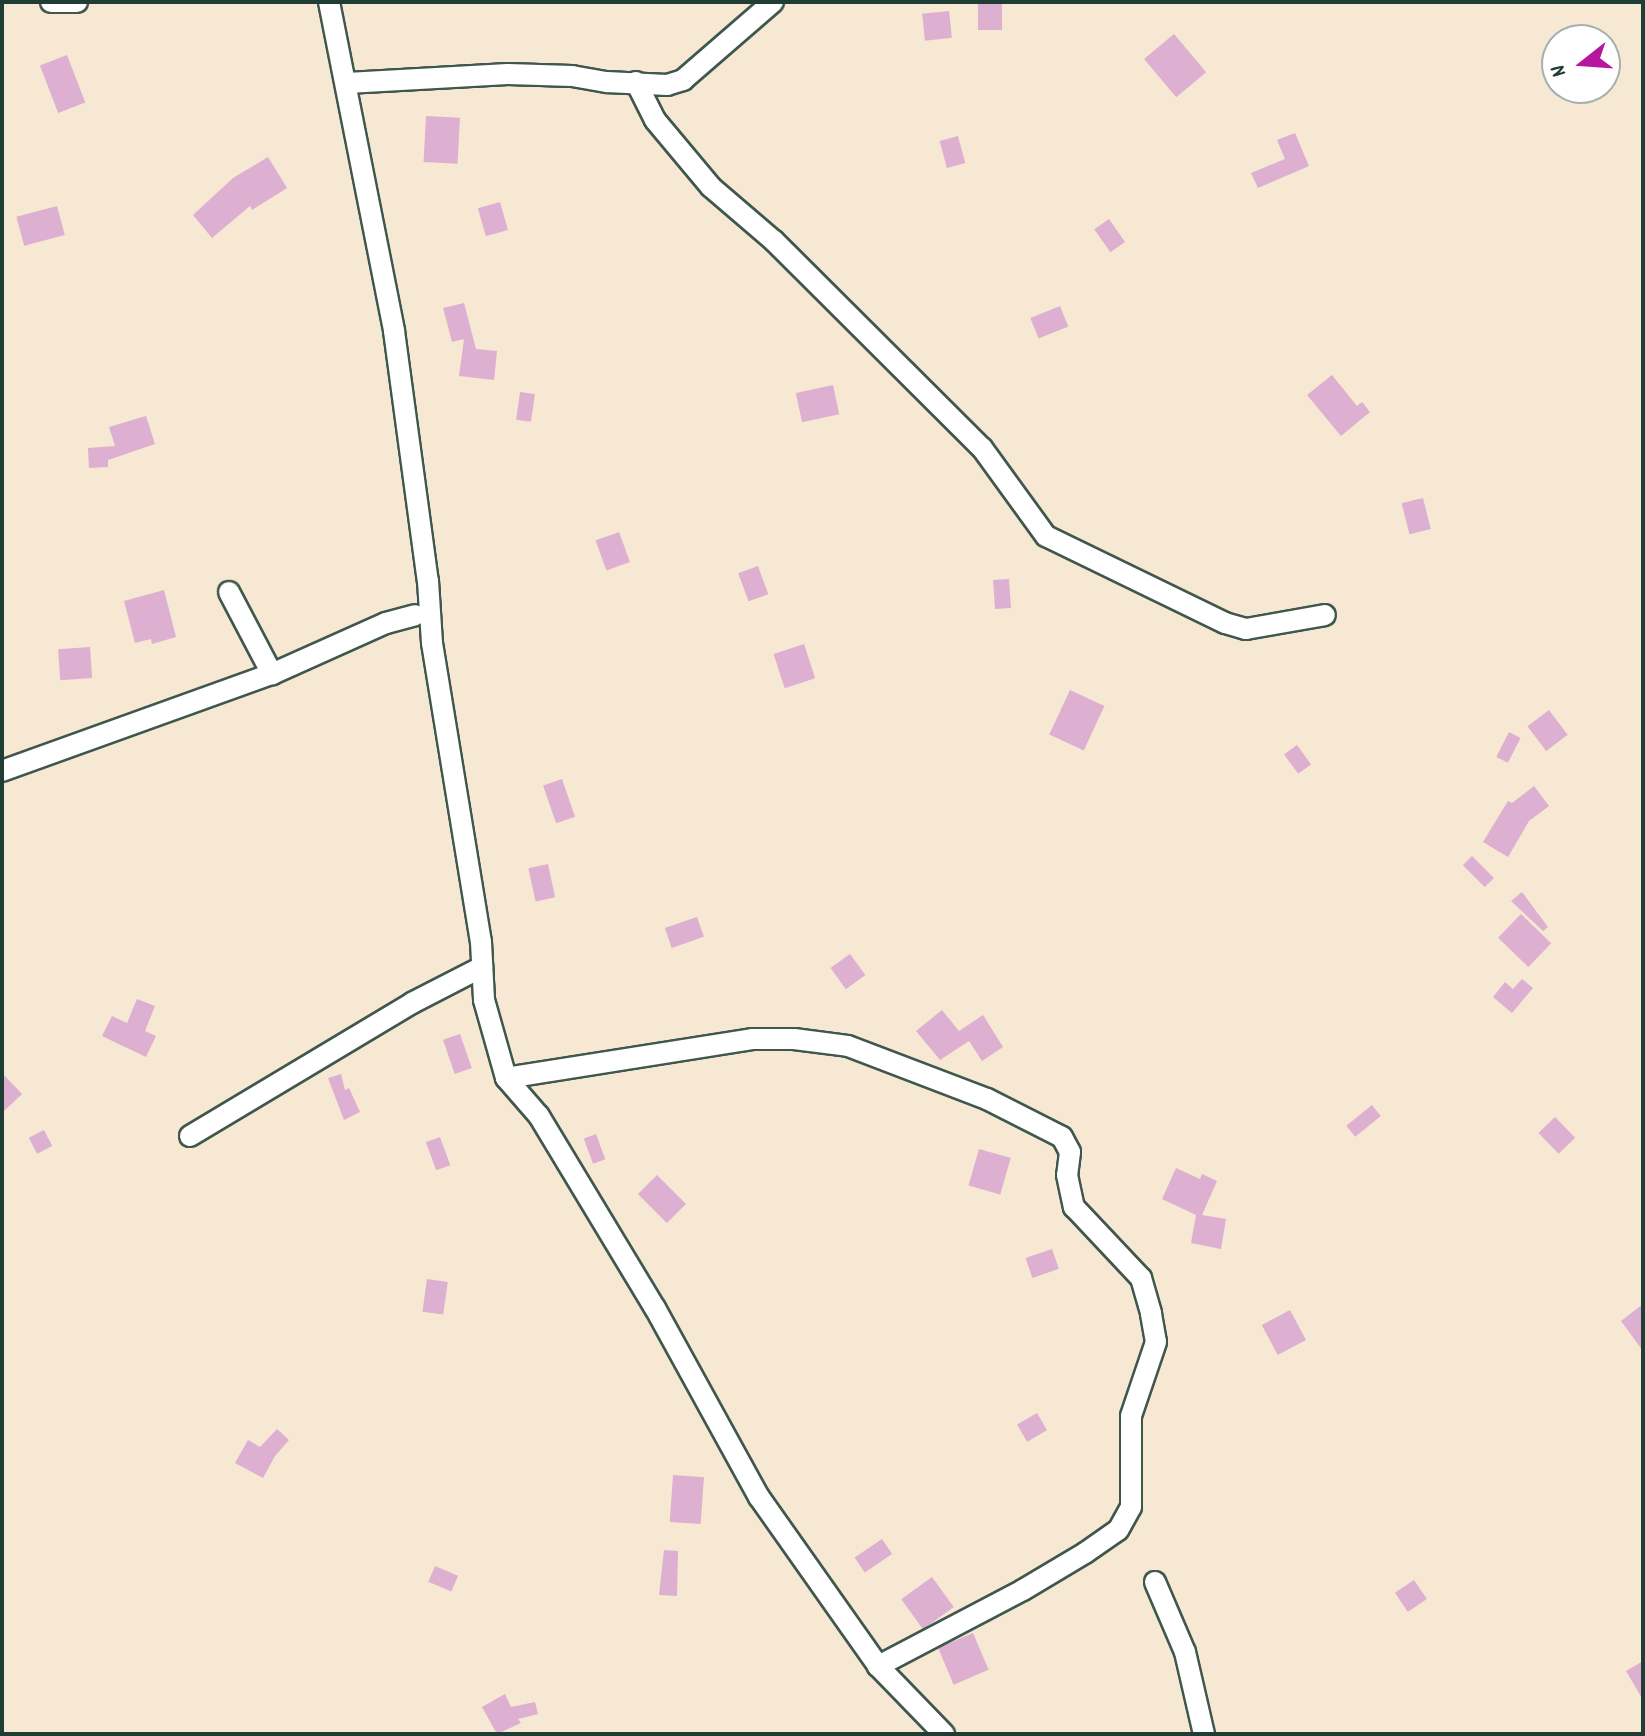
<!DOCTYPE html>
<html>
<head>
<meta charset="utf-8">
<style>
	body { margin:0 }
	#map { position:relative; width:1645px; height:1736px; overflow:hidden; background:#f6e8d3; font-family:Dekko,sans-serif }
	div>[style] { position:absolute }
	.building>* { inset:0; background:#ddafd1; transform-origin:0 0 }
	.roads { filter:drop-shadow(2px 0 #3f574c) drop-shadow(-2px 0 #3f574c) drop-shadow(0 2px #3f574c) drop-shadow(0 -2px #3f574c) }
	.street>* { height:20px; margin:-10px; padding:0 10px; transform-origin:10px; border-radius:10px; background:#fff }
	span { translate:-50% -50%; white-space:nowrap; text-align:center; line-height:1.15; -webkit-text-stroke:7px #fff; paint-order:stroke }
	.frame { position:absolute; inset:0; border:4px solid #1f3d34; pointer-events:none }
	.north { position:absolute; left:1541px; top:24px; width:80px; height:80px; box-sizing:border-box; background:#fff; border:2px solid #a5b1ae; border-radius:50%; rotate:253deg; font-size:22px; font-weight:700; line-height:32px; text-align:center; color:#1f3d34 }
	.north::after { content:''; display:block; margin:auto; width:28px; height:36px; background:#b5179e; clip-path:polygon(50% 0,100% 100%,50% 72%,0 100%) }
</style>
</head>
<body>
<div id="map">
	<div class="building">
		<div style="left:978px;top:2px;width:24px;height:28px"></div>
		<div style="left:949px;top:11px;width:27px;height:27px;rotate:84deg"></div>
		<div style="left:1174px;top:34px;width:50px;height:39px;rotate:50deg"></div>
		<div style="left:67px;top:55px;width:51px;height:29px;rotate:69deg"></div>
		<div style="left:426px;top:116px;width:34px;height:46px;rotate:3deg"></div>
		<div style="clip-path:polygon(1295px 133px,1309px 166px,1258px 188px,1251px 173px,1285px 159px,1277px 140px)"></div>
		<div style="left:958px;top:136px;width:28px;height:19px;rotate:75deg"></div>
		<div style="clip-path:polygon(268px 157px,287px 188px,252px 210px,250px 206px,212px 238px,193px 215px,233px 178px)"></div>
		<div style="left:500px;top:202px;width:29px;height:23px;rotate:74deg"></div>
		<div style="left:57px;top:206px;width:30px;height:42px;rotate:75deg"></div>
		<div style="left:1109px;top:219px;width:28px;height:18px;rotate:55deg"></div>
		<div style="clip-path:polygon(464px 303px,476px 349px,497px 351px,494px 380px,459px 376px,464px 339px,452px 342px,443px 308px)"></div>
		<div style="left:1060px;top:306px;width:22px;height:32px;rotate:68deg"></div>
		<div style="clip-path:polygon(1332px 375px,1357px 406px,1362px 402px,1370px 412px,1341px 436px,1307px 395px)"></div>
		<div style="left:833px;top:385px;width:30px;height:38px;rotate:78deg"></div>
		<div style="left:520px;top:392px;width:15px;height:28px;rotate:8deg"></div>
		<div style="clip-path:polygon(146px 416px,155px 444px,108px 460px,108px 467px,89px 468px,88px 448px,115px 446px,109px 427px)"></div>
		<div style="left:1423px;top:498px;width:32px;height:22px;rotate:76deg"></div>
		<div style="left:619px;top:532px;width:32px;height:25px;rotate:70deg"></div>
		<div style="left:758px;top:566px;width:30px;height:21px;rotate:70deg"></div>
		<div style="left:1009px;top:579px;width:29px;height:16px;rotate:86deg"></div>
		<div style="clip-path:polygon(164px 590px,176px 637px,152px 644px,151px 639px,135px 643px,124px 601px)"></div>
		<div style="left:804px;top:644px;width:36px;height:32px;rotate:72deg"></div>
		<div style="left:90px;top:647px;width:31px;height:32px;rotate:86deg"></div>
		<div style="left:1070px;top:690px;width:38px;height:49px;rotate:25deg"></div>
		<div style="left:1549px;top:710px;width:31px;height:27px;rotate:53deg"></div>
		<div style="left:1509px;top:732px;width:13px;height:28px;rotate:27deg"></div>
		<div style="left:1297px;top:745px;width:24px;height:16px;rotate:54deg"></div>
		<div style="left:562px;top:779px;width:40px;height:20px;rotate:71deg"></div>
		<div style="clip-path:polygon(1534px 786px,1549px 806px,1529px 821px,1508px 857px,1483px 842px,1508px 801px,1512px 803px)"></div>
		<div style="left:1472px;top:856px;width:31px;height:13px;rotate:45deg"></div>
		<div style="left:548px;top:864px;width:34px;height:20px;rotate:78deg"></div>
		<div style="clip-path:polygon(1522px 892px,1548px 927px,1543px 931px,1511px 901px)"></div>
		<div style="left:1521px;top:914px;width:42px;height:33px;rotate:44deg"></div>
		<div style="left:697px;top:917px;width:21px;height:34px;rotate:71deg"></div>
		<div style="left:850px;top:954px;width:26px;height:24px;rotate:54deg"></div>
		<div style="clip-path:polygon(1522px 979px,1533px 988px,1512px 1013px,1493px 997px,1505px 982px,1513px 989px)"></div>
		<div style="clip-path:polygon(137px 999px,155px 1006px,145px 1031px,156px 1036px,146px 1057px,102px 1036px,112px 1016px,127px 1023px)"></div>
		<div style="clip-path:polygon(942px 1010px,959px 1031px,983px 1015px,1003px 1047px,982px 1061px,969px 1041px,940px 1060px,916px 1031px)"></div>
		<div style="left:460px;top:1034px;width:36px;height:18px;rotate:71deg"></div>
		<div style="clip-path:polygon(2px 1073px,22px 1094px,2px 1113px)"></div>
		<div style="clip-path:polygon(341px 1074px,345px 1090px,349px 1088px,360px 1112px,344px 1120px,328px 1078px)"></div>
		<div style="left:1372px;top:1105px;width:14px;height:33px;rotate:51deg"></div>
		<div style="left:1555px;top:1117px;width:29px;height:23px;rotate:46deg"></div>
		<div style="left:44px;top:1130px;width:18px;height:17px;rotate:63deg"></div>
		<div style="left:596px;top:1134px;width:27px;height:13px;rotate:70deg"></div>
		<div style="left:440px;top:1137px;width:30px;height:15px;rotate:70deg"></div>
		<div style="left:979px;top:1149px;width:33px;height:38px;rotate:16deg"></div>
		<div style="clip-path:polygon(1176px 1168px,1200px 1179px,1202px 1174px,1217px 1181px,1202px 1215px,1226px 1219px,1221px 1249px,1191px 1243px,1196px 1215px,1162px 1199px)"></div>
		<div style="left:657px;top:1175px;width:41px;height:27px;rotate:45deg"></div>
		<div style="left:1052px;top:1249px;width:21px;height:28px;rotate:71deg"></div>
		<div style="left:427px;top:1279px;width:21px;height:33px;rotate:8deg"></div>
		<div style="clip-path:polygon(1643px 1304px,1643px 1351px,1621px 1321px)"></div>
		<div style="left:1290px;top:1310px;width:34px;height:32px;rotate:62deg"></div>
		<div style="left:1037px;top:1413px;width:20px;height:23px;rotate:60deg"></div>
		<div style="clip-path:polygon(277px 1429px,289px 1440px,275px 1456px,263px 1478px,235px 1463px,248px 1440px,260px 1447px)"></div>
		<div style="left:673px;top:1475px;width:31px;height:47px;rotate:4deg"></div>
		<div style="left:882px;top:1539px;width:18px;height:33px;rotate:56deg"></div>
		<div style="clip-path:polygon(664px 1550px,678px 1551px,677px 1596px,659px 1595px)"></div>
		<div style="left:435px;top:1566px;width:25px;height:17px;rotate:23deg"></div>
		<div style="left:932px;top:1577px;width:37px;height:38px;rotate:54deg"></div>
		<div style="left:1414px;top:1580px;width:23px;height:23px;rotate:56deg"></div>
		<div style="left:973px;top:1633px;width:40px;height:38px;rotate:67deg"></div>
		<div style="clip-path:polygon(1643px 1661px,1643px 1700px,1626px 1671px)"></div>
		<div style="clip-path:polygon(505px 1694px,511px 1707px,535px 1702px,538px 1714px,518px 1719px,521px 1723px,497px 1734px,482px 1707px)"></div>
	</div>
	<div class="roads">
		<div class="street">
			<div style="left:51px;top:2px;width:26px"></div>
			<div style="left:329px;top:2px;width:335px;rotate:78.8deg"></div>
			<div style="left:394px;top:331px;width:252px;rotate:82.3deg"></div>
			<div style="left:428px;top:581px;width:62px;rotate:86.3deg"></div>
			<div style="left:432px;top:643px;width:303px;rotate:80.7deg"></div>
			<div style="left:481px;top:942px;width:58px;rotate:87deg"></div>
			<div style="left:484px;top:1000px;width:81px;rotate:74.2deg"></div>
			<div style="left:506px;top:1078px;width:50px;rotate:49deg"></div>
			<div style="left:539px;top:1116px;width:224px;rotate:58.9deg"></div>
			<div style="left:655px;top:1308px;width:216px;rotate:61.2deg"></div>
			<div style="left:759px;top:1497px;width:207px;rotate:54.8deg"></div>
			<div style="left:878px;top:1666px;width:95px;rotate:45.9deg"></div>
			<div style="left:636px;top:82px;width:42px;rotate:63.4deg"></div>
			<div style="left:655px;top:120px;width:87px;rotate:50.1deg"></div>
			<div style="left:711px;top:187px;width:83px;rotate:40.6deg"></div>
			<div style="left:774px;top:241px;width:293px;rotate:44.9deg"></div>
			<div style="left:982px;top:448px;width:109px;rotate:54deg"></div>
			<div style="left:1046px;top:536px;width:199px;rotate:25.9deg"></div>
			<div style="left:1225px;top:623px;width:22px;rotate:16deg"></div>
			<div style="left:1246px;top:629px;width:80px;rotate:-10deg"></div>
			<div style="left:347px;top:83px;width:161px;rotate:-3.2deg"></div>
			<div style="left:508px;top:74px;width:64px;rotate:1.8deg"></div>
			<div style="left:572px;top:76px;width:36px;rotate:10deg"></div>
			<div style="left:607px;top:82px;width:60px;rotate:2.9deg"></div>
			<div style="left:667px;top:85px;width:17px;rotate:-17deg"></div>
			<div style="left:683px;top:80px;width:119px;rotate:-40.9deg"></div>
			<div style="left:229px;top:592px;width:93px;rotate:62.3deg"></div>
			<div style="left:2px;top:771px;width:287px;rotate:-19.8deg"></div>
			<div style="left:272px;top:674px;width:125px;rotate:-24.1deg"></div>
			<div style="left:386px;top:623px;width:30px;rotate:-15deg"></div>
			<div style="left:506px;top:1078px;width:249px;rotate:-9deg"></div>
			<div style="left:752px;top:1039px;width:42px"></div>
			<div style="left:794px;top:1039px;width:54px;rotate:7.4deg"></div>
			<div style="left:848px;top:1046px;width:149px;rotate:20.9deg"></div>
			<div style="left:987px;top:1099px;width:84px;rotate:26.9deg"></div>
			<div style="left:1062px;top:1137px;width:17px;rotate:62deg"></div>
			<div style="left:1070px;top:1152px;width:23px;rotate:97deg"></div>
			<div style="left:1067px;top:1175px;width:33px;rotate:78deg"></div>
			<div style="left:1074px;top:1207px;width:98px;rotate:46.7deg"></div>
			<div style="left:1141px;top:1278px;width:37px;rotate:74deg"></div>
			<div style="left:1151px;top:1314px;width:28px;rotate:80deg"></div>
			<div style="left:1156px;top:1342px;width:78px;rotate:108.7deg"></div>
			<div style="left:1131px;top:1416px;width:91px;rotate:90deg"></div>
			<div style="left:1131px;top:1507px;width:26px;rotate:119deg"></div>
			<div style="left:1118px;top:1530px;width:40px;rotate:145.1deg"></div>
			<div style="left:1085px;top:1553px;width:72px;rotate:149.2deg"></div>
			<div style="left:1023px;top:1590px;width:164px;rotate:152.3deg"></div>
			<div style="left:190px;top:1136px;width:259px;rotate:-30.9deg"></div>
			<div style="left:412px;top:1003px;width:79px;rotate:-27.2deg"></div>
			<div style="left:1155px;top:1582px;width:76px;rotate:66.8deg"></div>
			<div style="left:1185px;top:1652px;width:84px;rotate:77deg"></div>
		</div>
	</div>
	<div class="frame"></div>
	<div class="north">N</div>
</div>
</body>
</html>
